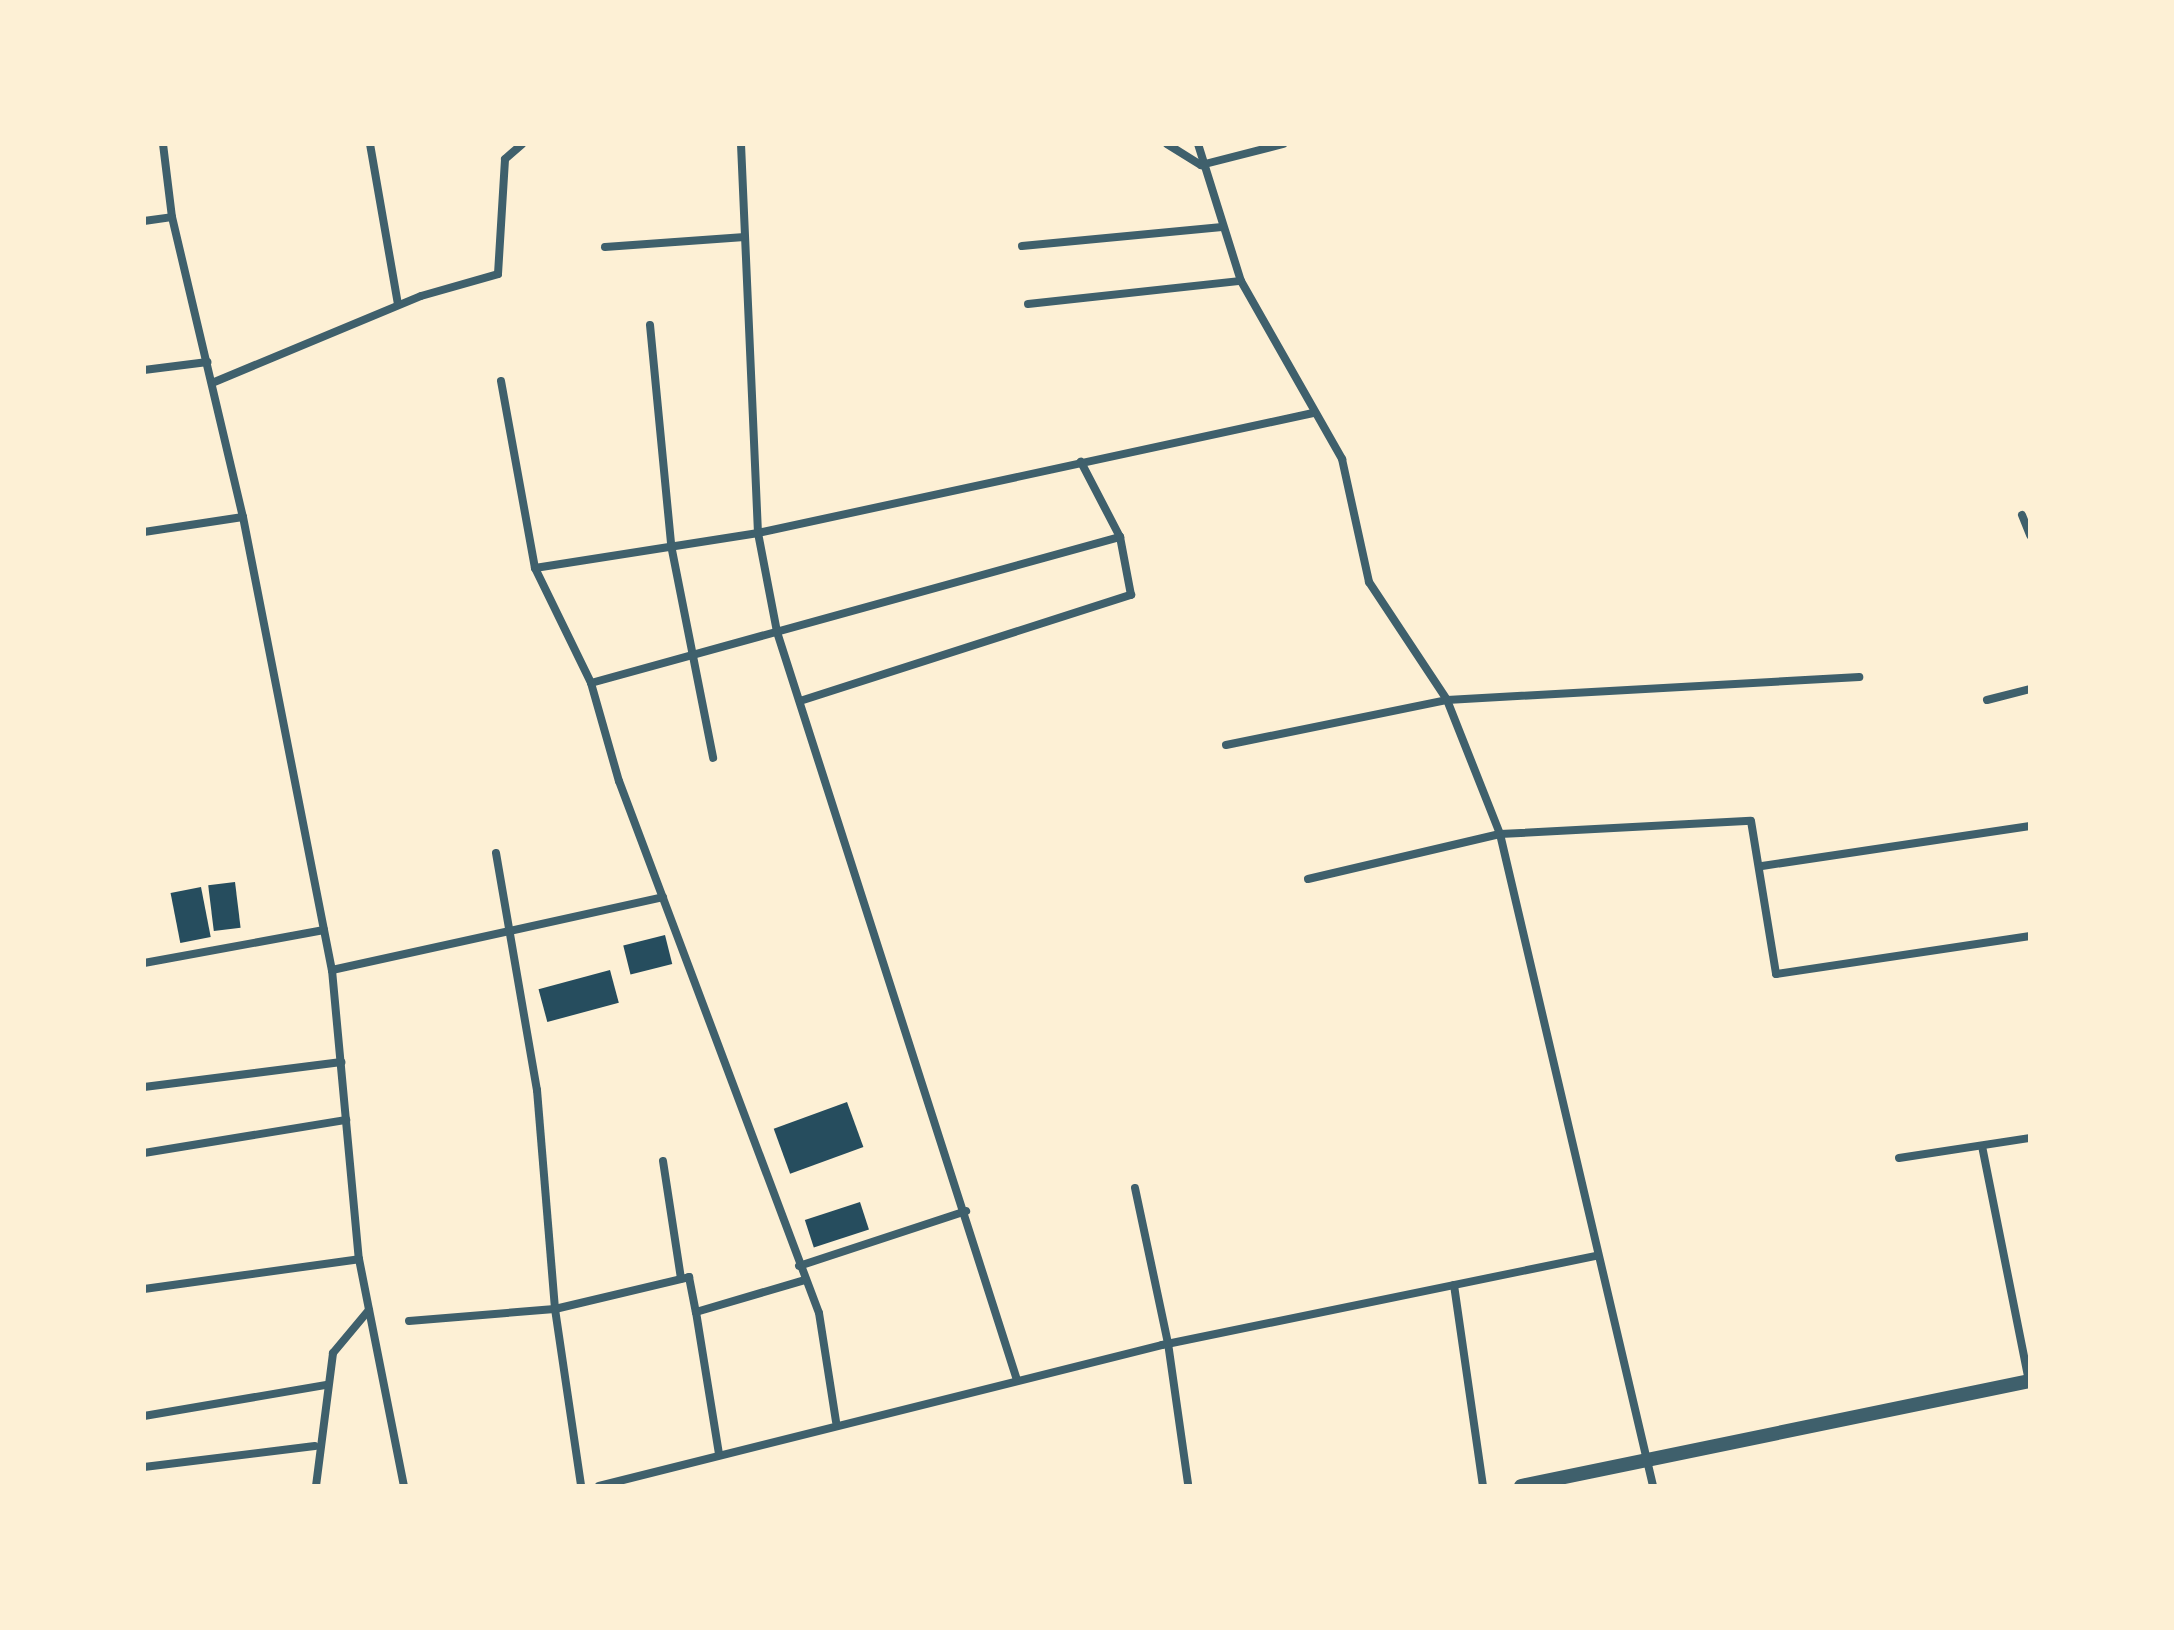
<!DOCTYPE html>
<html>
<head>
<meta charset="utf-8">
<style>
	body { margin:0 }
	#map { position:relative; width:2174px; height:1630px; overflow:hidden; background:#fdf0d5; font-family:Helvetica,sans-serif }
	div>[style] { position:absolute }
	.building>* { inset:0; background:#264d5e; transform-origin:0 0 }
	.minor>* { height:8px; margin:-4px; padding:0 4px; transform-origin:4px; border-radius:4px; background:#3f606c }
	.tertiary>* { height:14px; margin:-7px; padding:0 7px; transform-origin:7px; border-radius:7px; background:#3f606c }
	span { translate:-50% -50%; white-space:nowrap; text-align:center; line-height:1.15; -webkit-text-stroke:6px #fdf0d5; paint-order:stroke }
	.frame { position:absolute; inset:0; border:146px solid #fdf0d5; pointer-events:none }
</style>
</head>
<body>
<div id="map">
	<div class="building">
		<div style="left:235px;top:882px;width:46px;height:27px;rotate:83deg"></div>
		<div style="left:201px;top:887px;width:51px;height:31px;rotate:79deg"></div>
		<div style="left:665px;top:935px;width:30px;height:43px;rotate:76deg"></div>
		<div style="left:610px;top:970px;width:34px;height:74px;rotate:75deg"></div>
		<div style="left:847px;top:1102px;width:48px;height:78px;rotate:70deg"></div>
		<div style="left:860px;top:1202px;width:29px;height:58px;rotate:72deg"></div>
	</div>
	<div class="minor">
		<div style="left:163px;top:144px;width:74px;rotate:83deg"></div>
		<div style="left:172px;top:217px;width:308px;rotate:76.7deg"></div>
		<div style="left:243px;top:517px;width:462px;rotate:78.9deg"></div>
		<div style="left:332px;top:970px;width:290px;rotate:84.7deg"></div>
		<div style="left:359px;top:1259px;width:231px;rotate:78.8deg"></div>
		<div style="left:370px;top:144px;width:163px;rotate:80.1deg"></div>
		<div style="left:741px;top:144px;width:389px;rotate:87.5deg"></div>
		<div style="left:758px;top:533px;width:101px;rotate:79.1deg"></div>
		<div style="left:777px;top:632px;width:786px;rotate:72.21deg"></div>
		<div style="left:1167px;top:144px;width:40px;rotate:32deg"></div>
		<div style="left:1201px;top:165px;width:85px;rotate:-14.4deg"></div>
		<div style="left:1198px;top:144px;width:144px;rotate:72.6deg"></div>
		<div style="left:1241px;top:281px;width:205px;rotate:60.4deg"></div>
		<div style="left:1342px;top:459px;width:126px;rotate:77.6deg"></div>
		<div style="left:1369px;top:582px;width:141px;rotate:56.5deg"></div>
		<div style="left:1447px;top:700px;width:144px;rotate:68.4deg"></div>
		<div style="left:1500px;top:834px;width:670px;rotate:76.79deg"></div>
		<div style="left:144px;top:221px;width:28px;rotate:-8deg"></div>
		<div style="left:1022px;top:246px;width:201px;rotate:-5.4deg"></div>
		<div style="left:605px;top:247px;width:140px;rotate:-4.1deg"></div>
		<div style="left:1028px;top:304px;width:214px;rotate:-6.2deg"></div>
		<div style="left:650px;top:325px;width:221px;rotate:84.5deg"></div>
		<div style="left:671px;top:545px;width:217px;rotate:78.8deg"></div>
		<div style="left:144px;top:370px;width:64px;rotate:-7.2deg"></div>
		<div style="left:501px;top:381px;width:190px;rotate:79.7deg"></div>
		<div style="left:535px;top:568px;width:128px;rotate:64deg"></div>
		<div style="left:591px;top:683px;width:102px;rotate:74.1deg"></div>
		<div style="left:619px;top:781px;width:568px;rotate:69.4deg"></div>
		<div style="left:819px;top:1313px;width:110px;rotate:81.1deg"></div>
		<div style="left:212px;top:383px;width:226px;rotate:-22.6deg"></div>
		<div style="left:421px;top:296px;width:80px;rotate:-15.9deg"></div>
		<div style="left:498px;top:274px;width:115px;rotate:-86.5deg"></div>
		<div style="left:505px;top:159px;width:23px;rotate:-41deg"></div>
		<div style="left:2022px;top:515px;width:22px;rotate:68deg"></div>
		<div style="left:144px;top:532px;width:100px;rotate:-8.6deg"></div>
		<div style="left:535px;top:568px;width:226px;rotate:-8.9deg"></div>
		<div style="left:758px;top:533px;width:568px;rotate:-12.2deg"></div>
		<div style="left:591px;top:683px;width:549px;rotate:-15.43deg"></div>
		<div style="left:1120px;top:537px;width:85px;rotate:-117.5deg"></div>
		<div style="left:1987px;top:700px;width:44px;rotate:-14.3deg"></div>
		<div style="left:800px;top:701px;width:348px;rotate:-17.8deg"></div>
		<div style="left:1131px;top:595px;width:59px;rotate:-100.7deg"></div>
		<div style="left:1226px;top:745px;width:226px;rotate:-11.5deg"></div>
		<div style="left:1447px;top:700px;width:413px;rotate:-3.2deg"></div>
		<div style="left:496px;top:853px;width:241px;rotate:80.2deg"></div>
		<div style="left:537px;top:1090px;width:220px;rotate:85.3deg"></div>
		<div style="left:555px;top:1309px;width:179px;rotate:81.6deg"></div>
		<div style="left:1762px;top:866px;width:271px;rotate:-8.5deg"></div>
		<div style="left:1308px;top:879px;width:197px;rotate:-13.2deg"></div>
		<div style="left:1500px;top:834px;width:251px;rotate:-3deg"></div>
		<div style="left:1751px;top:821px;width:155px;rotate:80.7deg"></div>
		<div style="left:1776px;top:974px;width:257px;rotate:-8.5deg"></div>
		<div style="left:144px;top:963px;width:183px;rotate:-10.4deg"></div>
		<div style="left:332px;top:970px;width:339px;rotate:-12.4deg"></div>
		<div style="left:144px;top:1087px;width:199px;rotate:-7.2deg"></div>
		<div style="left:1982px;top:1146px;width:240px;rotate:78.7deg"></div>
		<div style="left:144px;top:1153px;width:205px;rotate:-9.3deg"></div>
		<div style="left:1899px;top:1158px;width:133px;rotate:-8.7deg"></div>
		<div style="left:663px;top:1161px;width:119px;rotate:81.3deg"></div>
		<div style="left:1135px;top:1188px;width:158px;rotate:78deg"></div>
		<div style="left:1168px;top:1343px;width:142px;rotate:81.9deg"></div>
		<div style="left:799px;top:1266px;width:176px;rotate:-18.2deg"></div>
		<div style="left:1454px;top:1285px;width:203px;rotate:81.8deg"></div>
		<div style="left:144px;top:1289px;width:217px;rotate:-7.9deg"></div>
		<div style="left:696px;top:1312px;width:144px;rotate:80.8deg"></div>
		<div style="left:409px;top:1321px;width:146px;rotate:-4.7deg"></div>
		<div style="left:555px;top:1309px;width:138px;rotate:-13.4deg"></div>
		<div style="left:689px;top:1277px;width:36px;rotate:79deg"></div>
		<div style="left:696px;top:1312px;width:114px;rotate:-16.4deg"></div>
		<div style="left:144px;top:1416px;width:185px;rotate:-9.7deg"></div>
		<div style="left:144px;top:1467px;width:172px;rotate:-7deg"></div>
		<div style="left:316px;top:1486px;width:134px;rotate:-82.7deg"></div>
		<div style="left:333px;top:1353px;width:56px;rotate:-50.1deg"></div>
		<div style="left:599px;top:1486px;width:580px;rotate:-14.06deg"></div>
		<div style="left:1162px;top:1345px;width:443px;rotate:-11.6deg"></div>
	</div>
	<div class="tertiary">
		<div style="left:1521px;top:1486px;width:520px;rotate:-11.66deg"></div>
	</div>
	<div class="frame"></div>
</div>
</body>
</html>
